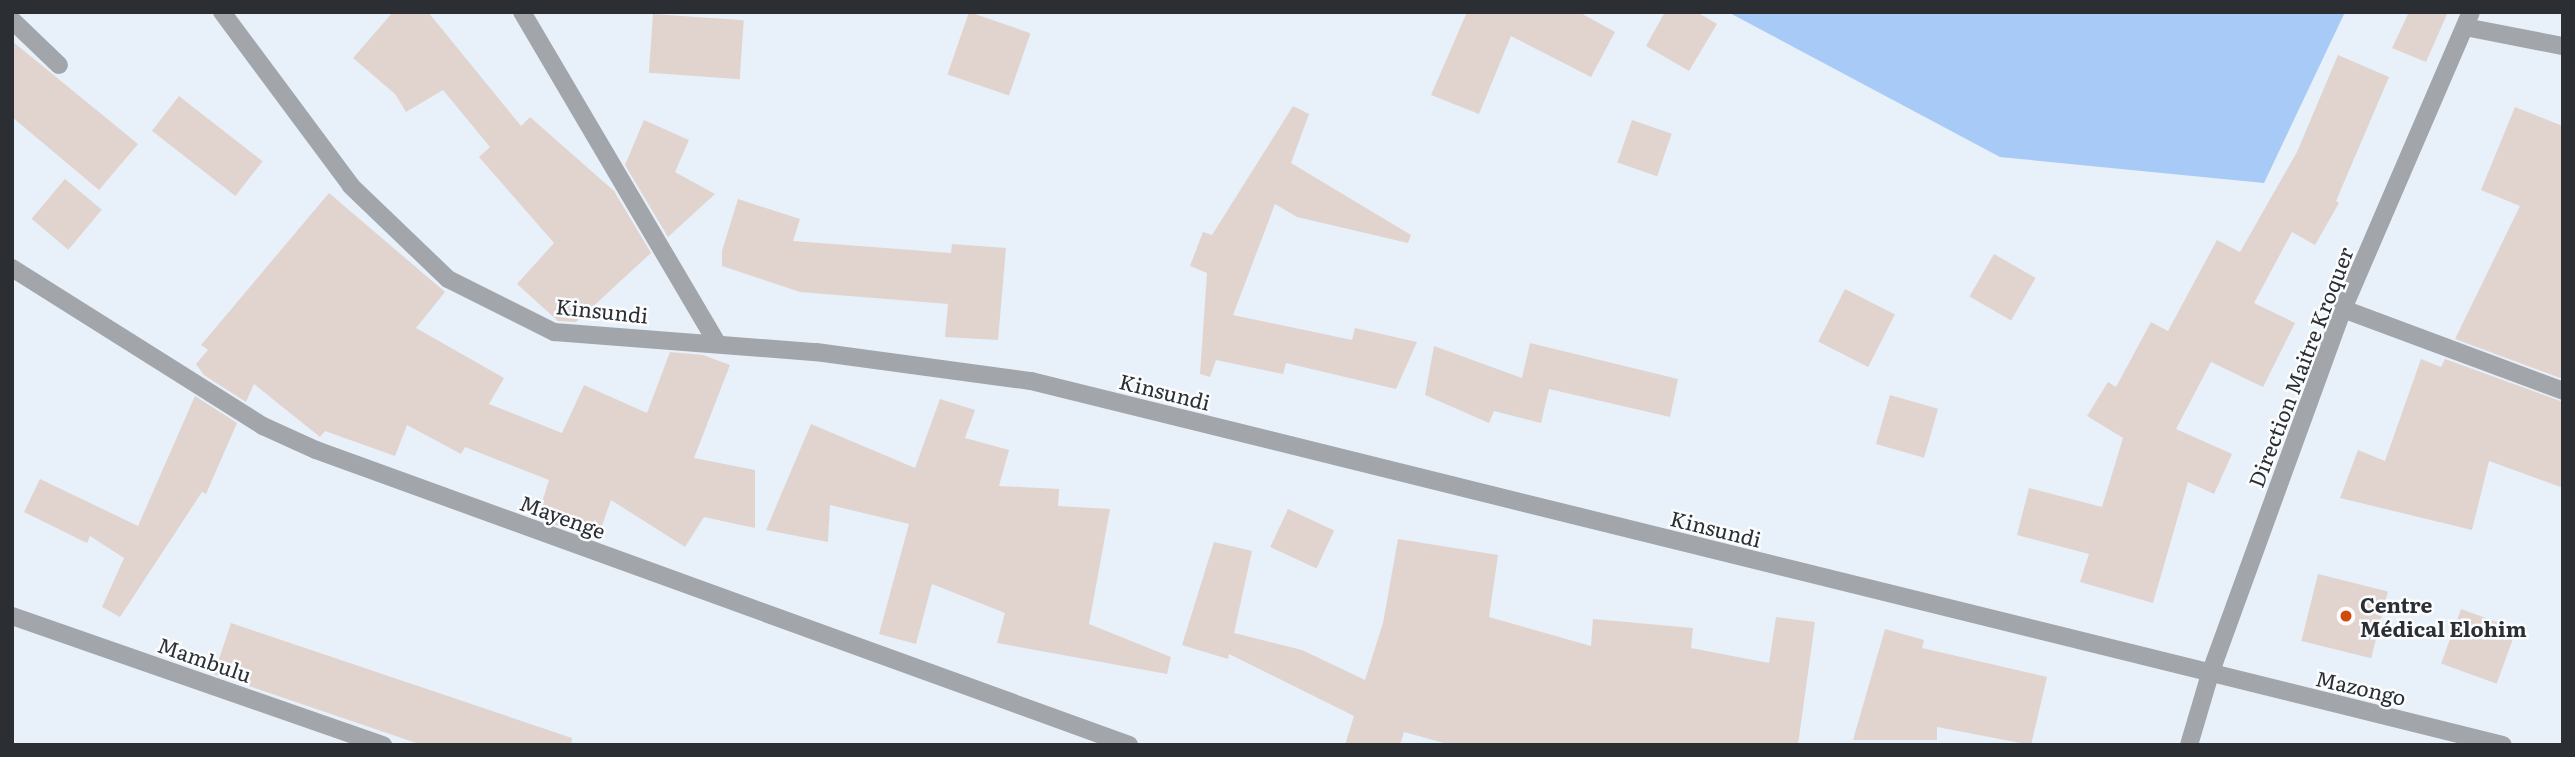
<!DOCTYPE html>
<html>
<head>
<meta charset="utf-8">
<style>
	body { margin:0 }
	#map { position:relative; width:2575px; height:757px; overflow:hidden; background:#e8f0f9; font-family:Literata,serif }
	div>[style] { position:absolute }
	.green>* { inset:0; background:#a7caf7 }
	.building>* { inset:0; background:#e1d4cf; transform-origin:0 0 }
	.minor>* { height:18px; margin:-9px; padding:0 9px; transform-origin:9px; border-radius:9px; background:#a2a5a9 }
	.dots>* { width:19px; height:19px; translate:-50% -50%; box-sizing:border-box; border:4px solid #fbfcfe; border-radius:50% }
	span { translate:-50% -50%; white-space:nowrap; text-align:center; line-height:1.15; -webkit-text-stroke:5px #fbfcfe; paint-order:stroke }
	.street-label { font-size:21px; color:#2b2e32 }
	.poi-label { font-size:21px; color:#2b2e32; font-weight:700 }
	.left { translate:0 -50%; text-align:left }
	.frame { position:absolute; inset:0; border:14px solid #2b2e32; pointer-events:none }
</style>
</head>
<body>
<div id="map">
	<div class="green">
		<div style="clip-path:polygon(1728px 12px,2345px 12px,2264px 183px,2000px 157px)"></div>
	</div>
	<div class="building">
		<div style="clip-path:polygon(393px 12px,428px 12px,521px 126px,530px 117px,614px 191px,651px 253px,576px 322px,558px 321px,517px 284px,554px 243px,479px 157px,490px 147px,443px 90px,406px 112px,395px 94px,353px 58px)"></div>
		<div style="left:969px;top:12px;width:65px;height:66px;rotate:19deg"></div>
		<div style="clip-path:polygon(1467px 12px,1579px 12px,1615px 32px,1591px 77px,1511px 36px,1479px 114px,1431px 95px)"></div>
		<div style="clip-path:polygon(1665px 12px,1697px 12px,1717px 24px,1689px 71px,1646px 46px)"></div>
		<div style="clip-path:polygon(2409px 12px,2448px 12px,2426px 62px,2392px 48px)"></div>
		<div style="left:653px;top:14px;width:91px;height:59px;rotate:4deg"></div>
		<div style="clip-path:polygon(12px 41px,138px 144px,99px 190px,12px 117px)"></div>
		<div style="clip-path:polygon(2338px 55px,2389px 77px,2336px 201px,2339px 203px,2315px 245px,2292px 232px,2254px 303px,2295px 323px,2263px 387px,2211px 362px,2176px 429px,2232px 454px,2214px 494px,2188px 482px,2153px 603px,2080px 582px,2089px 554px,2017px 535px,2029px 488px,2102px 507px,2123px 438px,2087px 416px,2108px 382px,2116px 387px,2151px 322px,2168px 331px,2217px 240px,2240px 252px,2297px 152px)"></div>
		<div style="left:179px;top:96px;width:106px;height:44px;rotate:38deg"></div>
		<div style="clip-path:polygon(1293px 106px,1309px 114px,1291px 163px,1411px 235px,1408px 243px,1297px 217px,1275px 204px,1233px 315px,1352px 340px,1355px 328px,1417px 342px,1396px 389px,1286px 363px,1283px 374px,1216px 360px,1210px 377px,1200px 374px,1207px 273px,1190px 266px,1203px 232px,1212px 235px)"></div>
		<div style="clip-path:polygon(2515px 107px,2563px 126px,2563px 379px,2455px 339px,2520px 206px,2481px 190px)"></div>
		<div style="clip-path:polygon(644px 120px,689px 140px,675px 172px,715px 194px,668px 237px,625px 165px)"></div>
		<div style="left:1632px;top:120px;width:42px;height:45px;rotate:19deg"></div>
		<div style="left:65px;top:179px;width:48px;height:52px;rotate:40deg"></div>
		<div style="clip-path:polygon(329px 193px,445px 292px,416px 328px,504px 378px,489px 404px,562px 433px,584px 385px,647px 413px,670px 352px,703px 355px,730px 365px,694px 458px,755px 470px,755px 528px,704px 517px,685px 547px,611px 500px,597px 540px,537px 518px,549px 480px,465px 447px,461px 454px,407px 425px,395px 456px,325px 431px,320px 437px,254px 384px,246px 402px,204px 375px,196px 364px,208px 350px,201px 345px)"></div>
		<div style="clip-path:polygon(738px 199px,800px 219px,793px 241px,951px 253px,952px 244px,1006px 248px,998px 340px,945px 337px,948px 304px,800px 292px,722px 266px,722px 251px)"></div>
		<div style="left:1994px;top:254px;width:48px;height:49px;rotate:30deg"></div>
		<div style="left:1845px;top:289px;width:56px;height:59px;rotate:27deg"></div>
		<div style="clip-path:polygon(1530px 343px,1678px 379px,1670px 417px,1549px 389px,1541px 423px,1494px 411px,1489px 423px,1425px 395px,1434px 346px,1522px 378px)"></div>
		<div style="clip-path:polygon(2421px 359px,2441px 367px,2445px 359px,2563px 402px,2563px 488px,2489px 461px,2472px 530px,2340px 498px,2358px 450px,2385px 461px)"></div>
		<div style="left:1890px;top:395px;width:50px;height:51px;rotate:16deg"></div>
		<div style="clip-path:polygon(195px 396px,237px 423px,206px 494px,202px 492px,120px 617px,102px 607px,124px 558px,90px 536px,87px 543px,24px 512px,40px 479px,138px 526px)"></div>
		<div style="clip-path:polygon(940px 399px,975px 410px,965px 438px,1009px 450px,999px 486px,1059px 489px,1058px 506px,1110px 509px,1089px 624px,1171px 657px,1167px 674px,997px 643px,1005px 613px,932px 584px,916px 644px,879px 634px,909px 524px,830px 505px,828px 542px,766px 530px,811px 424px,915px 468px)"></div>
		<div style="left:1288px;top:509px;width:51px;height:42px;rotate:25deg"></div>
		<div style="clip-path:polygon(1398px 539px,1498px 555px,1489px 617px,1591px 646px,1593px 619px,1693px 628px,1691px 648px,1769px 663px,1776px 617px,1815px 622px,1798px 745px,1451px 745px,1404px 732px,1400px 745px,1345px 745px,1354px 716px,1229px 654px,1228px 659px,1182px 645px,1214px 542px,1252px 551px,1234px 633px,1302px 650px,1365px 680px,1383px 623px)"></div>
		<div style="left:2318px;top:574px;width:72px;height:69px;rotate:14deg"></div>
		<div style="left:2461px;top:609px;width:59px;height:58px;rotate:20deg"></div>
		<div style="clip-path:polygon(231px 623px,572px 738px,571px 745px,422px 745px,214px 674px)"></div>
		<div style="clip-path:polygon(1885px 629px,1924px 640px,1922px 648px,2047px 677px,2031px 745px,1937px 727px,1937px 740px,1853px 740px)"></div>
	</div>
	<div class="minor">
		<div style="left:222px;top:12px;width:217px;rotate:53.4deg"></div>
		<div style="left:351px;top:186px;width:134px;rotate:43.8deg"></div>
		<div style="left:448px;top:279px;width:119px;rotate:26.6deg"></div>
		<div style="left:554px;top:332px;width:263px;rotate:4.4deg"></div>
		<div style="left:816px;top:352px;width:217px;rotate:7.7deg"></div>
		<div style="left:1031px;top:381px;width:1516px;rotate:13.89deg"></div>
		<div style="left:522px;top:12px;width:384px;rotate:59.5deg"></div>
		<div style="left:12px;top:20px;width:65px;rotate:43.8deg"></div>
		<div style="left:2465px;top:27px;width:100px;rotate:11deg"></div>
		<div style="left:12px;top:268px;width:297px;rotate:32.2deg"></div>
		<div style="left:263px;top:426px;width:58px;rotate:24.4deg"></div>
		<div style="left:316px;top:450px;width:865px;rotate:19.94deg"></div>
		<div style="left:2343px;top:309px;width:235px;rotate:20.4deg"></div>
		<div style="left:12px;top:616px;width:393px;rotate:19.2deg"></div>
		<div style="left:2189px;top:745px;width:74px;rotate:-73.5deg"></div>
		<div style="left:2210px;top:674px;width:388px;rotate:-70deg"></div>
		<div style="left:2343px;top:309px;width:323px;rotate:-66.7deg"></div>
	</div>
	<div class="dots">
		<div style="left:2346px;top:616px;background:#d14b0c"></div>
	</div>
	<div class="street-label">
		<span style="left:602px;top:310px;rotate:6deg">Kinsundi</span>
		<span style="left:2300px;top:367px;rotate:-69deg">Direction Maitre Kroquer</span>
		<span style="left:1165px;top:391px;rotate:14deg">Kinsundi</span>
		<span style="left:563px;top:516px;rotate:20deg">Mayenge</span>
		<span style="left:1716px;top:528px;rotate:14deg">Kinsundi</span>
		<span style="left:205px;top:659px;rotate:19deg">Mambulu</span>
		<span style="left:2361px;top:687px;rotate:13deg">Mazongo</span>
	</div>
	<div class="poi-label">
		<span class="left" style="left:2360px;top:616px">Centre<br>Médical Elohim</span>
	</div>
	<div class="frame"></div>
</div>
</body>
</html>
